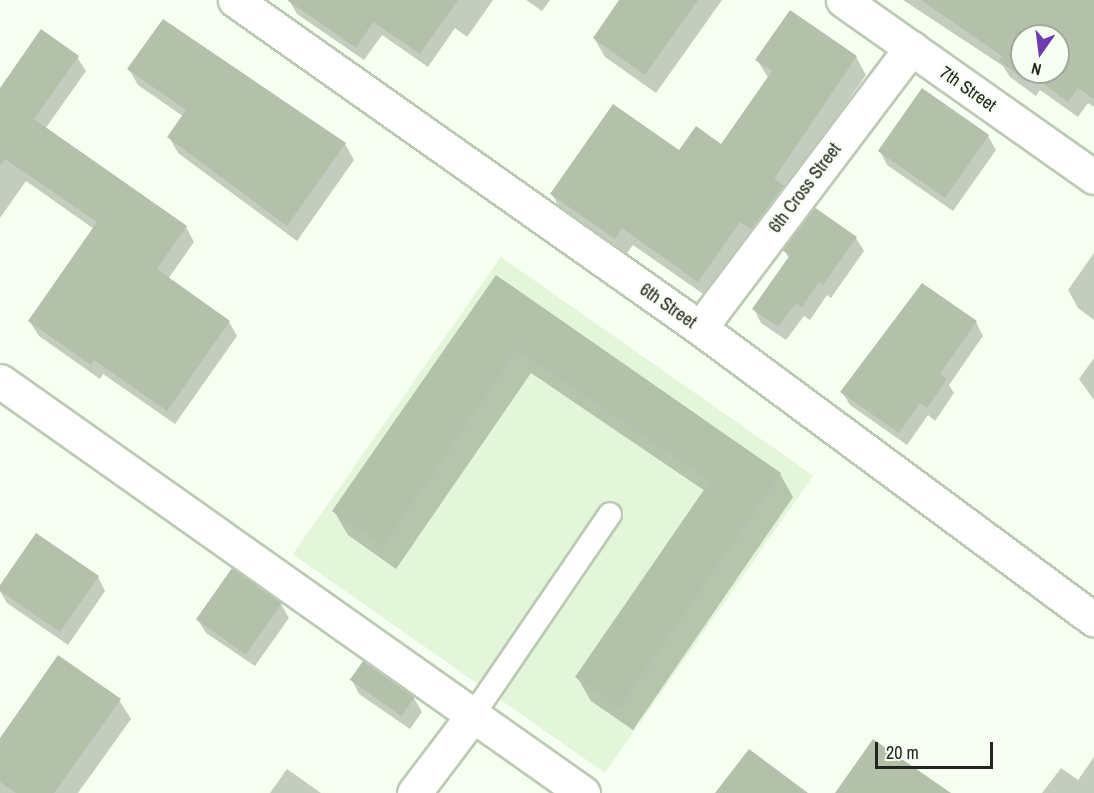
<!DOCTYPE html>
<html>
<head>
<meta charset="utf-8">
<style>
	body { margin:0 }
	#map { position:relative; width:1094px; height:793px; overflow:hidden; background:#f6fff1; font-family:"Archivo Narrow",sans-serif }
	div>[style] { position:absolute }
	.built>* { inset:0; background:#e3f6d9; transform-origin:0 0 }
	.shadow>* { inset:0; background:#0003 }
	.building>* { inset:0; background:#b3c1ab; transform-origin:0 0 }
	.roads { filter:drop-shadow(2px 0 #bccab4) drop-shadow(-2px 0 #bccab4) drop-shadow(0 2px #bccab4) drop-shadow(0 -2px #bccab4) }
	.lane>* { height:22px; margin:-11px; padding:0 11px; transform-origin:11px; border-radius:11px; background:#fff }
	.street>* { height:33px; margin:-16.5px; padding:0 16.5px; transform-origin:16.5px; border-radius:16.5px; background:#fff }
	span { translate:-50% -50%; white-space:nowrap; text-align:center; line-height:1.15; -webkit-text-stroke:4.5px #f6fff1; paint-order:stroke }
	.street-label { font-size:18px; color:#21261e }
	.north { position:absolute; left:1010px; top:24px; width:60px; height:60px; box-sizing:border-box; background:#f6fff1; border:2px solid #a1a89d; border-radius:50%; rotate:194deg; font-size:16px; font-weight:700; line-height:24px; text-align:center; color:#21261e }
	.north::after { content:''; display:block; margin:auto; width:21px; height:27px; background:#6e3ab1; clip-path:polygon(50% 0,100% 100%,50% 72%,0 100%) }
	.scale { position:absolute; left:875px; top:742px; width:118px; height:27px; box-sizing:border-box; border:3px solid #21261e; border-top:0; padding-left:8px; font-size:18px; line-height:21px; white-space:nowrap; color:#21261e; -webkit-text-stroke:4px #f6fff1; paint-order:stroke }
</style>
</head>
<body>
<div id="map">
	<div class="built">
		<div style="left:501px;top:257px;width:381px;height:363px;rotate:35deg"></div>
	</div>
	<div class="shadow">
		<div style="clip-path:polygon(289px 0,493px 0,467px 37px,455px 28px,428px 67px,382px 35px,364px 60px,297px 14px)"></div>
		<div style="clip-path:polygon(526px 0,550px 0,542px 11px)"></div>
		<div style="clip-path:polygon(621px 0,722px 0,656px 93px,605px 57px,594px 38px)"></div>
		<div style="clip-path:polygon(evenodd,903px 0,1094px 0,1094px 107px,1088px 103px,1078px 117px,1040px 90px,1036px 96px,1010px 77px,1003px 66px,903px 0,1022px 36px,1058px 36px,1058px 72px,1022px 72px,1022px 36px)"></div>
		<div style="clip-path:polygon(77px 57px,86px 71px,45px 129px,186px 227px,194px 242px,168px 279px,229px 322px,237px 336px,175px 424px,103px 374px,100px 379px,39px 336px,30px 322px,94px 229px,26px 181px,0 218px,0 91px)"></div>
		<div style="clip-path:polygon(856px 57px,866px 75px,709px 298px,633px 245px,625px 256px,562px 212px,552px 194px,679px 152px,722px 146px,769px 79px,757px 60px)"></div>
		<div style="clip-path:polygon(129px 69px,345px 144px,354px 160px,297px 241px,178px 153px,169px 137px,184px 117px,138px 85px)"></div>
		<div style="clip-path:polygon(922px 90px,988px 136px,996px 150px,953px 211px,887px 165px,880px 151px)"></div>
		<div style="clip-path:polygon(856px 238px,864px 251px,831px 298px,827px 295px,810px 320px,804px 316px,786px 340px,761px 323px,754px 309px,789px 258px,784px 250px)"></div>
		<div style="clip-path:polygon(1094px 253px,1094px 320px,1078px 308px,1068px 290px)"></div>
		<div style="clip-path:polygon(497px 277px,780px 474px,793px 497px,633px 730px,591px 701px,577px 677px,705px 491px,531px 373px,396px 569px,348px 535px,334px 511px)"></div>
		<div style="clip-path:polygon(976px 322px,983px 336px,949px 385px,954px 393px,935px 421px,928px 415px,907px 445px,850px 405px,842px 392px)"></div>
		<div style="clip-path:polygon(1094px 358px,1094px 400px,1079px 379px)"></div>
		<div style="clip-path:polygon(233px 570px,281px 604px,289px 618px,255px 666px,206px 633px,198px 620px)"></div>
		<div style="clip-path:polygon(98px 577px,105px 591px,68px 645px,7px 603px,0 591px,0 587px)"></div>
		<div style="clip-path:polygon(352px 680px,414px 698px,422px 712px,410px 729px,359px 694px)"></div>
		<div style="clip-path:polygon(119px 700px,131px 719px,78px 793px,0 793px,0 740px)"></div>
		<div style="clip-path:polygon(1094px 757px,1094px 793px,1042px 793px,1061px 768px,1078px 780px)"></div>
		<div style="clip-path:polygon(287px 769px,321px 793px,270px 793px)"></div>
	</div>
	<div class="building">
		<div style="clip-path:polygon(287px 0,458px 0,420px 54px,373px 22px,356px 48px)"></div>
		<div style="clip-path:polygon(619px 0,698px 0,645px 75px,593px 38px)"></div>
		<div style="clip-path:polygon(evenodd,921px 0,1094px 0,1094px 99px,1078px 88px,1068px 102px,1031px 75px,1027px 81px,999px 61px,1002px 56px,921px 0,1022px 36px,1058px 36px,1058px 72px,1022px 72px,1022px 36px)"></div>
		<div style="clip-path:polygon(790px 10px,857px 56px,774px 179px,784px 186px,751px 229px,740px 222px,698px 282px,622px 228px,615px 239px,550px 194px,613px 104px,679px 150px,696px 126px,721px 144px,772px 71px,755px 60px)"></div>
		<div style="clip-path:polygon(163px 19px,346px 143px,287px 226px,167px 137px,186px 110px,127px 69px)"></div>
		<div style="clip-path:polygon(41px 29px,79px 56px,34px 119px,187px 226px,157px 269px,230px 321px,167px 411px,94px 360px,91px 365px,28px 321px,97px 222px,5px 159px,0 166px,0 88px)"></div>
		<div style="left:922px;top:88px;width:82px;height:77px;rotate:35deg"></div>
		<div style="clip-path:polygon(814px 207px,857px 237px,823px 285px,819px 282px,802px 307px,796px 303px,778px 327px,752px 309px,790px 255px,782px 250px)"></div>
		<div style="clip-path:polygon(496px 275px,781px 473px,619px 708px,575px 677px,710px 481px,517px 350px,383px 546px,332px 511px)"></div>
		<div style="clip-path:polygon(922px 283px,977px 321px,940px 374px,947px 379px,927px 408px,920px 403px,899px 433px,840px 392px)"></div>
		<div style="clip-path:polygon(36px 533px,99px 576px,60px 632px,0 591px,0 585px)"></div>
		<div style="left:232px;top:568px;width:61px;height:63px;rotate:35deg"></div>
		<div style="clip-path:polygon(58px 655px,121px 699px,54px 793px,16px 793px,0 782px,0 738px)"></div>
		<div style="left:363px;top:661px;width:63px;height:23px;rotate:35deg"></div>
		<div style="clip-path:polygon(873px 739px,951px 793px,835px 793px)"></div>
		<div style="clip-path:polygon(749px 749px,808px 793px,715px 793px)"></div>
	</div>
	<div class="roads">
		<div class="lane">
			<div style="left:473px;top:715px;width:243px;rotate:-55.7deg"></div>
		</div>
		<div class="street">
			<div style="left:235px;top:0;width:569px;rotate:35.2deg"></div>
			<div style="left:700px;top:328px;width:490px;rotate:36.5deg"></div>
			<div style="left:843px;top:0;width:307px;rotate:35.2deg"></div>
			<div style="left:700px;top:328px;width:351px;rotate:-53deg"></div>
			<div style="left:0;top:381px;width:714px;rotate:35.25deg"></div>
			<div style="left:414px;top:793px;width:98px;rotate:-52.9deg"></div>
		</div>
	</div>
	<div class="street-label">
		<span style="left:968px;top:89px;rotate:35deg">7th Street</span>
		<span style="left:805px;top:188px;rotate:-53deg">6th Cross Street</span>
		<span style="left:668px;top:306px;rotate:35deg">6th Street</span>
	</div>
	<div class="north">N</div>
	<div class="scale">20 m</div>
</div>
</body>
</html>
